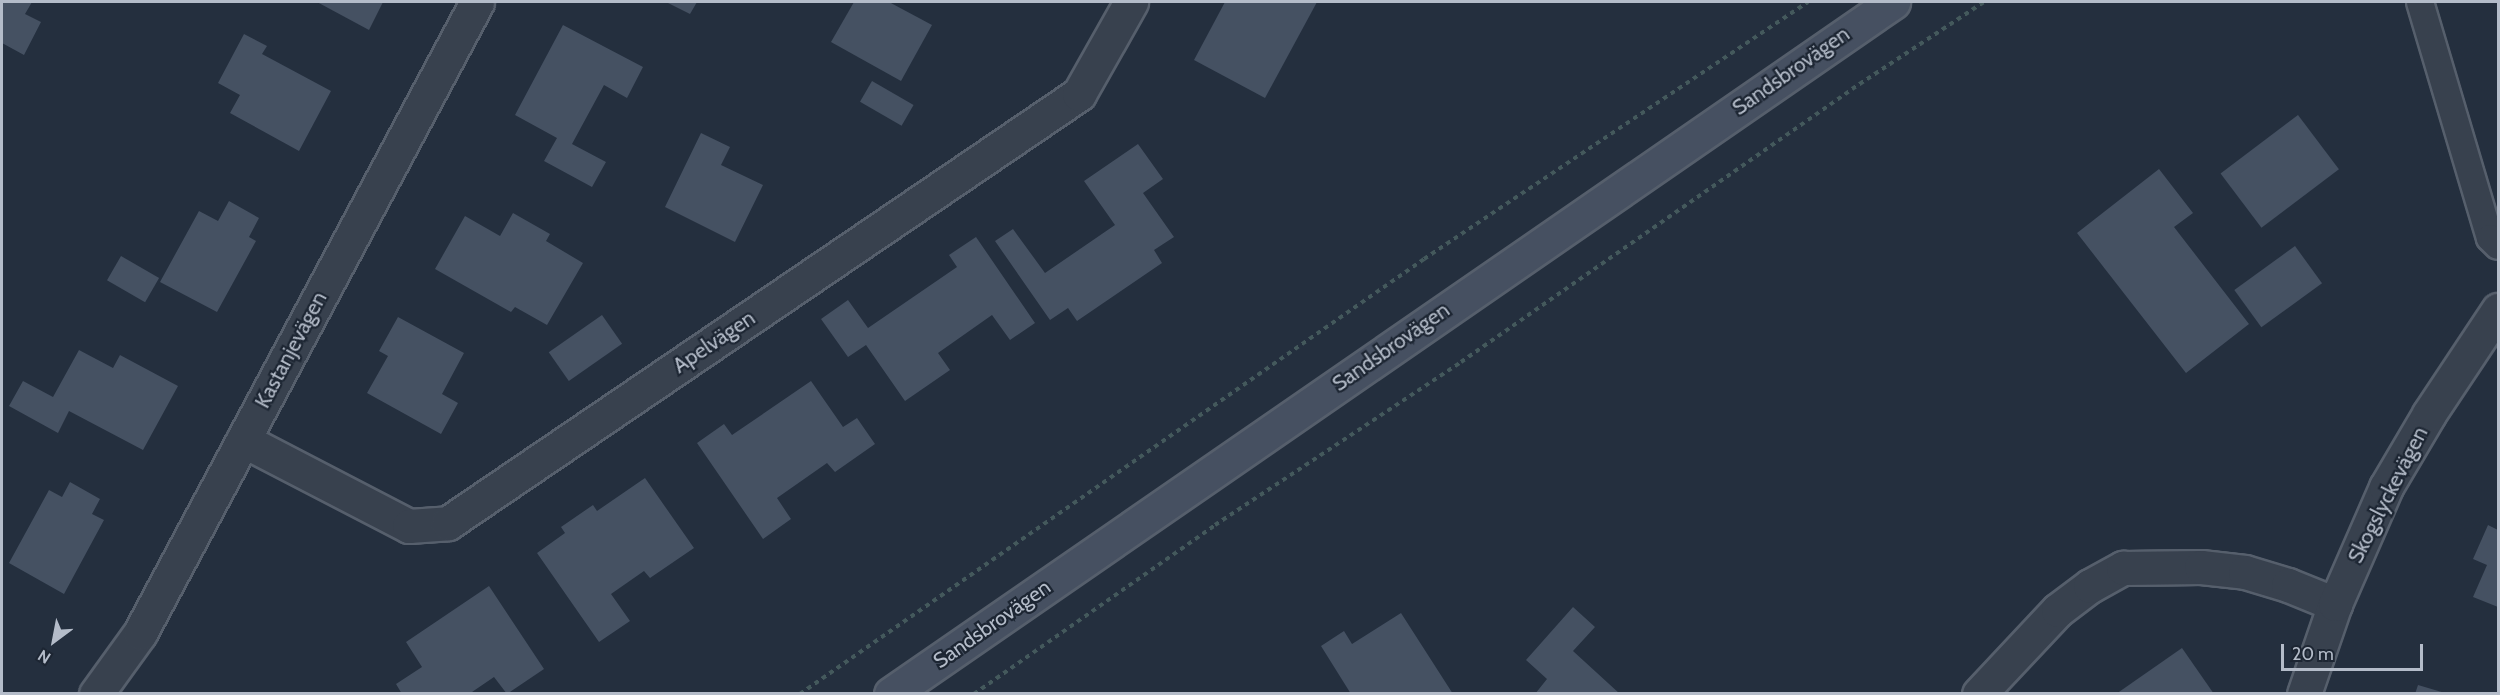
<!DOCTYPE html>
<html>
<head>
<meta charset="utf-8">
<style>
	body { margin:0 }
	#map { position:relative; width:2500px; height:695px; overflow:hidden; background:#242f3e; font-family:Cabin,sans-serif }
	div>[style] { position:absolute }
	.building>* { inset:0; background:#455162; transform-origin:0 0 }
	.path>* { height:4px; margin-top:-2px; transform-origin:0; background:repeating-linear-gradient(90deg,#44595c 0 4.5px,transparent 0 9px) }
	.roads { filter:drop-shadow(2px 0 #565f6c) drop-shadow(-2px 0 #565f6c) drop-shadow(0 2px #565f6c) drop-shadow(0 -2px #565f6c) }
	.service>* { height:26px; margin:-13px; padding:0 13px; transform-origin:13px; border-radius:13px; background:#38414e }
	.minor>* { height:33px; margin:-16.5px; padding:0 16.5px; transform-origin:16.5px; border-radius:16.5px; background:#38414e }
	.secondary>* { height:33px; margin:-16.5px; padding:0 16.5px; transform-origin:16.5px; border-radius:16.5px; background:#465061 }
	span { translate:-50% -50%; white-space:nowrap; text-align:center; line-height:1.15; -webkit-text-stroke:4.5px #1d2633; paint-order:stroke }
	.street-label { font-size:21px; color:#b4bcc9 }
	.frame { position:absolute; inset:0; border:3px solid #b4bcc9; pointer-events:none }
	.north { position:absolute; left:24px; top:611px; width:60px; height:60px; -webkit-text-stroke:4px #1d2633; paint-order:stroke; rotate:212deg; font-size:16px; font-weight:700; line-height:24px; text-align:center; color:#b4bcc9 }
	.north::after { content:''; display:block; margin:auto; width:21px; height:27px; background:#b4bcc9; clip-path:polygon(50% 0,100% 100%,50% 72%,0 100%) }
	.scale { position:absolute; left:2281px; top:644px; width:142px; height:27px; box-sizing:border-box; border:3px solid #b4bcc9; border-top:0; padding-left:8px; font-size:18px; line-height:21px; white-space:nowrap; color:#b4bcc9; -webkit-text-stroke:4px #1d2633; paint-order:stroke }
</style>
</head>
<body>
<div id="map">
	<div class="building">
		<div style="clip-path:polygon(2px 2px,32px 2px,25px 14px,41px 22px,24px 55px,2px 43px)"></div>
		<div style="clip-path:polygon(317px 2px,383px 2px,369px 30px)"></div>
		<div style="clip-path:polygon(666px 2px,697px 2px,690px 14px)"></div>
		<div style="clip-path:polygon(854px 2px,889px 2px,932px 25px,901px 81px,831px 42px)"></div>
		<div style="clip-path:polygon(1225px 2px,1317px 2px,1265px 98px,1194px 60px)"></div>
		<div style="clip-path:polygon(563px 25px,643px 67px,627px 98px,604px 85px,572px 144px,606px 162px,592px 187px,544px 161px,557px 138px,515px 115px)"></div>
		<div style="clip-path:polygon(244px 34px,267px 46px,262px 54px,331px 91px,299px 151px,230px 113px,240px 95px,218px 83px)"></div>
		<div style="left:872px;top:81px;width:48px;height:24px;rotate:30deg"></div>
		<div style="left:2298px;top:115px;width:68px;height:97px;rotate:53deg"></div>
		<div style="clip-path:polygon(701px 133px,730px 147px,721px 165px,763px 185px,735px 242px,665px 207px)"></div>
		<div style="clip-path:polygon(1138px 144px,1163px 179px,1143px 193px,1174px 237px,1154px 250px,1162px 263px,1077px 321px,1068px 308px,1050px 320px,995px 241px,1013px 229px,1045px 273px,1115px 225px,1084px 181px)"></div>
		<div style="clip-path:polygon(2159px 169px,2193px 213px,2174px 227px,2249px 324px,2186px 373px,2077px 233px)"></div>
		<div style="clip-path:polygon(229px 201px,259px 218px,249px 237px,256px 241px,217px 312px,160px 282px,199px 211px,218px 221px)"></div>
		<div style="clip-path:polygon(513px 213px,550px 234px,546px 241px,583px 263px,547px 325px,515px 307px,511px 312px,435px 269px,465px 216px,500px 236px)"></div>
		<div style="clip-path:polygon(976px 237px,1035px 323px,1010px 340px,992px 315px,938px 353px,950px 370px,905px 401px,866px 345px,848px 357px,821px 319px,848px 300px,868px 328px,957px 267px,949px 255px)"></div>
		<div style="left:2295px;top:246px;width:46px;height:75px;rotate:54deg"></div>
		<div style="left:121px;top:256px;width:44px;height:28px;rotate:30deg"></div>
		<div style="left:602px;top:315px;width:35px;height:65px;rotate:55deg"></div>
		<div style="clip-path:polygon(398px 317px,464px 353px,442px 394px,458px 403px,441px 434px,367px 393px,388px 356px,379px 351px)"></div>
		<div style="clip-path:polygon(79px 350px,113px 368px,120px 355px,178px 386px,143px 450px,69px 411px,58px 433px,9px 406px,23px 381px,53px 397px)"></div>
		<div style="clip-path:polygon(811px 381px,843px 427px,857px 418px,875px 444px,835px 472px,827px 463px,777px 498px,791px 519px,763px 539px,697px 443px,724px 424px,732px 435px)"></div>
		<div style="clip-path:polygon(645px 478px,694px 548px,650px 578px,644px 571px,611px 594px,630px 621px,599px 642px,537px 553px,565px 533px,561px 527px,593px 505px,597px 511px)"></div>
		<div style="clip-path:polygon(70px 482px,100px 499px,92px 514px,104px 520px,64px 594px,9px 563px,49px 490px,62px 497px)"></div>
		<div style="clip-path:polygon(2488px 525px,2498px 530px,2498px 607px,2473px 597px,2487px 565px,2473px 559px)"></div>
		<div style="clip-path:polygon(489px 586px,544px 669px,507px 694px,494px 677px,472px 692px,473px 694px,402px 694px,396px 684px,422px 667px,406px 642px)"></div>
		<div style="clip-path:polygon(1573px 607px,1595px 627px,1573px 651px,1620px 694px,1535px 694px,1547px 679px,1526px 660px)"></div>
		<div style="clip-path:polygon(1401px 613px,1453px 694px,1351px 694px,1321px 646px,1344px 631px,1352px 644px)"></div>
		<div style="clip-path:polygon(2182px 648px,2214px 694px,2116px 694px)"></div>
		<div style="clip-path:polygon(2418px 685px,2445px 693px,2445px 694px,2415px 694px)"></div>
	</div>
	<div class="path">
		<div style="left:800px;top:694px;width:761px;rotate:-34.88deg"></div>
		<div style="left:1424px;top:259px;width:462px;rotate:-33.8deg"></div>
		<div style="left:974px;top:694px;width:294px;rotate:-35deg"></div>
		<div style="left:1215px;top:525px;width:295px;rotate:-33.5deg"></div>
		<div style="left:1461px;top:362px;width:477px;rotate:-34.9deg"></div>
		<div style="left:1852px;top:89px;width:158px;rotate:-33.4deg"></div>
	</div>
	<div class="roads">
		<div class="service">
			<div style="left:2420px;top:2px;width:246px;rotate:73.5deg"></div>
			<div style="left:2490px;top:238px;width:11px;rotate:45deg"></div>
		</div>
		<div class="minor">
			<div style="left:243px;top:440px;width:187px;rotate:27.4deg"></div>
			<div style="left:409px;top:526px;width:39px;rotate:-4deg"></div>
			<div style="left:448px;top:523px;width:763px;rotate:-34.21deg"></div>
			<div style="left:1079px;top:94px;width:106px;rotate:-60.5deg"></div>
			<div style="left:96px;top:694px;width:75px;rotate:-54.2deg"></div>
			<div style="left:140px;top:633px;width:715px;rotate:-61.89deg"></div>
			<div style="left:1979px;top:694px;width:115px;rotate:-46.8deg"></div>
			<div style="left:2058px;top:610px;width:40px;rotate:-37deg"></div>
			<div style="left:2090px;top:586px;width:38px;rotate:-29deg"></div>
			<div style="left:2123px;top:568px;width:78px;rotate:-0.7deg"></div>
			<div style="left:2201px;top:567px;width:44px;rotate:6.5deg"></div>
			<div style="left:2245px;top:572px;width:45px;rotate:16.8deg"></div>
			<div style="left:2288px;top:585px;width:51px;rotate:22deg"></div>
			<div style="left:2304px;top:694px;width:95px;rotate:-71deg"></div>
			<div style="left:2335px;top:604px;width:128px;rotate:-66.4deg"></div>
			<div style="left:2386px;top:487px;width:85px;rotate:-59.5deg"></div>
			<div style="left:2429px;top:414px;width:125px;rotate:-56.4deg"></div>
		</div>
		<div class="secondary">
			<div style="left:891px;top:694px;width:1218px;rotate:-34.63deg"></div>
		</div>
	</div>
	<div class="street-label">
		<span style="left:1791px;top:71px;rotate:-35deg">Sandsbrovägen</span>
		<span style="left:714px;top:342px;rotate:-34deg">Apelvägen</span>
		<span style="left:1391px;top:347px;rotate:-35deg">Sandsbrovägen</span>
		<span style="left:291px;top:350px;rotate:-62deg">Kastanjevägen</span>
		<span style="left:2388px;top:495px;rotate:-63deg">Skogslyckevägen</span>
		<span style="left:992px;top:624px;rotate:-35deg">Sandsbrovägen</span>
	</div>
	<div class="frame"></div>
	<div class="north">N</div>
	<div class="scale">20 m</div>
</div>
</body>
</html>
